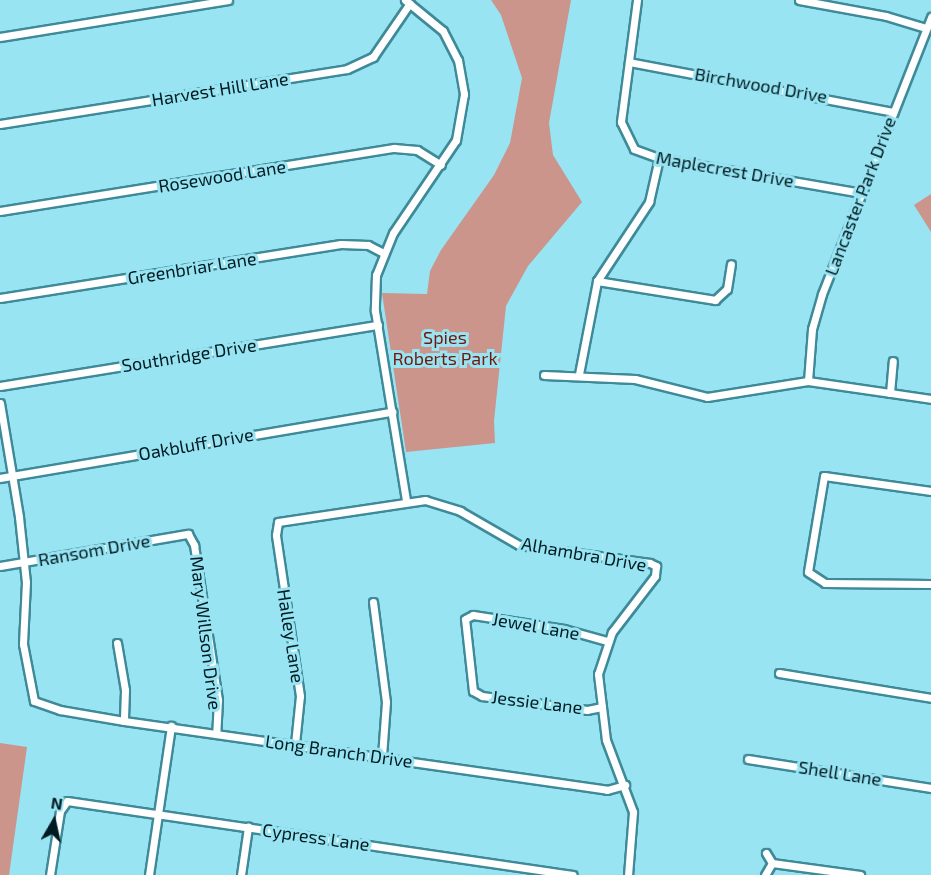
<!DOCTYPE html>
<html>
<head>
<meta charset="utf-8">
<style>
	body { margin:0 }
	#map { position:relative; width:931px; height:875px; overflow:hidden; background:#98e4f3; font-family:"Exo 2",sans-serif }
	div>[style] { position:absolute }
	.green>* { inset:0; background:#cb958b }
	.roads { filter:drop-shadow(2px 0 #3e8a98) drop-shadow(-2px 0 #3e8a98) drop-shadow(0 2px #3e8a98) drop-shadow(0 -2px #3e8a98) }
	.minor>* { height:7px; margin:-3.5px; padding:0 3.5px; transform-origin:3.5px; border-radius:3.5px; background:#fff }
	span { translate:-50% -50%; white-space:nowrap; text-align:center; line-height:1.15; -webkit-text-stroke:6px #98e4f3; paint-order:stroke }
	.street-label { font-size:18px; color:#001b21 }
	.park-label { font-size:18px; color:#71180c }
	.north { position:absolute; left:24px; top:791px; width:60px; height:60px; -webkit-text-stroke:4px #98e4f3; paint-order:stroke; rotate:9deg; font-size:16px; font-weight:700; line-height:24px; text-align:center; color:#001b21 }
	.north::after { content:''; display:block; margin:auto; width:21px; height:27px; background:#001b21; clip-path:polygon(50% 0,100% 100%,50% 72%,0 100%) }
</style>
</head>
<body>
<div id="map">
	<div class="green">
		<div style="clip-path:polygon(491px 0,571px 0,549px 123px,553px 155px,582px 202px,528px 266px,506px 306px,494px 421px,495px 443px,406px 452px,382px 293px,427px 294px,430px 271px,441px 250px,494px 175px,510px 143px,522px 78px,501px 15px)"></div>
		<div style="clip-path:polygon(931px 194px,931px 232px,914px 205px)"></div>
		<div style="clip-path:polygon(0 743px,27px 747px,9px 875px,0 875px)"></div>
	</div>
	<div class="roads">
		<div class="minor">
			<div style="left:405px;top:0;width:49px;rotate:39.2deg"></div>
			<div style="left:443px;top:31px;width:33px;rotate:63deg"></div>
			<div style="left:458px;top:60px;width:35px;rotate:80deg"></div>
			<div style="left:464px;top:94px;width:47px;rotate:99.9deg"></div>
			<div style="left:456px;top:140px;width:112px;rotate:124.1deg"></div>
			<div style="left:393px;top:233px;width:45px;rotate:112deg"></div>
			<div style="left:376px;top:275px;width:36px;rotate:92deg"></div>
			<div style="left:375px;top:311px;width:192px;rotate:80.7deg"></div>
			<div style="left:637px;top:0;width:123px;rotate:97.5deg"></div>
			<div style="left:621px;top:122px;width:30px;rotate:64deg"></div>
			<div style="left:634px;top:149px;width:27px;rotate:20deg"></div>
			<div style="left:659px;top:158px;width:205px;rotate:9.8deg"></div>
			<div style="left:799px;top:0;width:88px;rotate:10.4deg"></div>
			<div style="left:886px;top:16px;width:42px;rotate:16.7deg"></div>
			<div style="left:0;top:37px;width:231px;rotate:-9.2deg"></div>
			<div style="left:629px;top:62px;width:269px;rotate:10.7deg"></div>
			<div style="left:0;top:124px;width:351px;rotate:-9deg"></div>
			<div style="left:347px;top:69px;width:29px;rotate:-25deg"></div>
			<div style="left:373px;top:57px;width:65px;rotate:-55.6deg"></div>
			<div style="left:0;top:211px;width:399px;rotate:-9.1deg"></div>
			<div style="left:394px;top:148px;width:23px;rotate:5deg"></div>
			<div style="left:417px;top:150px;width:28px;rotate:32deg"></div>
			<div style="left:597px;top:281px;width:120px;rotate:9.1deg"></div>
			<div style="left:715px;top:300px;width:16px;rotate:-43deg"></div>
			<div style="left:727px;top:289px;width:25px;rotate:-81deg"></div>
			<div style="left:0;top:298px;width:345px;rotate:-9deg"></div>
			<div style="left:341px;top:244px;width:27px;rotate:2deg"></div>
			<div style="left:368px;top:245px;width:16px;rotate:27deg"></div>
			<div style="left:579px;top:374px;width:95px;rotate:-79deg"></div>
			<div style="left:597px;top:281px;width:95px;rotate:-56.6deg"></div>
			<div style="left:649px;top:202px;width:45px;rotate:-77.2deg"></div>
			<div style="left:544px;top:375px;width:91px;rotate:2.5deg"></div>
			<div style="left:635px;top:379px;width:74px;rotate:14deg"></div>
			<div style="left:707px;top:397px;width:102px;rotate:-9deg"></div>
			<div style="left:808px;top:381px;width:124px;rotate:8.3deg"></div>
			<div style="left:808px;top:381px;width:52px;rotate:-85.6deg"></div>
			<div style="left:812px;top:329px;width:36px;rotate:-74deg"></div>
			<div style="left:822px;top:294px;width:298px;rotate:-68.5deg"></div>
			<div style="left:0;top:386px;width:383px;rotate:-9.2deg"></div>
			<div style="left:890px;top:393px;width:32px;rotate:-85deg"></div>
			<div style="left:0;top:403px;width:116px;rotate:80.5deg"></div>
			<div style="left:19px;top:517px;width:65px;rotate:83.9deg"></div>
			<div style="left:26px;top:582px;width:62px;rotate:92.8deg"></div>
			<div style="left:23px;top:644px;width:58px;rotate:79.1deg"></div>
			<div style="left:34px;top:701px;width:28px;rotate:19deg"></div>
			<div style="left:60px;top:710px;width:65px;rotate:9.8deg"></div>
			<div style="left:124px;top:721px;width:488px;rotate:8.1deg"></div>
			<div style="left:607px;top:790px;width:19px;rotate:-16deg"></div>
			<div style="left:0;top:478px;width:398px;rotate:-9.6deg"></div>
			<div style="left:931px;top:491px;width:108px;rotate:-172deg"></div>
			<div style="left:824px;top:476px;width:97px;rotate:99.5deg"></div>
			<div style="left:808px;top:572px;width:20px;rotate:33deg"></div>
			<div style="left:825px;top:583px;width:106px;rotate:0.5deg"></div>
			<div style="left:0;top:566px;width:191px;rotate:-9.7deg"></div>
			<div style="left:188px;top:534px;width:13px;rotate:61deg"></div>
			<div style="left:194px;top:545px;width:157px;rotate:81.2deg"></div>
			<div style="left:218px;top:700px;width:33px;rotate:93deg"></div>
			<div style="left:373px;top:602px;width:101px;rotate:82.6deg"></div>
			<div style="left:386px;top:702px;width:55px;rotate:94.2deg"></div>
			<div style="left:117px;top:643px;width:48px;rotate:80.3deg"></div>
			<div style="left:125px;top:690px;width:31px;rotate:92deg"></div>
			<div style="left:779px;top:673px;width:154px;rotate:9.3deg"></div>
			<div style="left:602px;top:707px;width:15px;rotate:169deg"></div>
			<div style="left:587px;top:710px;width:106px;rotate:-172.4deg"></div>
			<div style="left:482px;top:696px;width:10px;rotate:-151deg"></div>
			<div style="left:473px;top:691px;width:72px;rotate:-96.3deg"></div>
			<div style="left:465px;top:619px;width:9px;rotate:-27deg"></div>
			<div style="left:473px;top:615px;width:92px;rotate:8.7deg"></div>
			<div style="left:564px;top:629px;width:45px;rotate:15.6deg"></div>
			<div style="left:295px;top:744px;width:48px;rotate:-84.1deg"></div>
			<div style="left:300px;top:696px;width:163px;rotate:-98.5deg"></div>
			<div style="left:276px;top:535px;width:13px;rotate:-81deg"></div>
			<div style="left:278px;top:522px;width:149px;rotate:-8.5deg"></div>
			<div style="left:425px;top:500px;width:37px;rotate:17deg"></div>
			<div style="left:460px;top:511px;width:68px;rotate:30deg"></div>
			<div style="left:519px;top:545px;width:132px;rotate:7.8deg"></div>
			<div style="left:650px;top:563px;width:7px;rotate:27deg"></div>
			<div style="left:656px;top:566px;width:10px;rotate:96deg"></div>
			<div style="left:655px;top:576px;width:71px;rotate:127.5deg"></div>
			<div style="left:612px;top:632px;width:44px;rotate:108.4deg"></div>
			<div style="left:598px;top:674px;width:66px;rotate:83.1deg"></div>
			<div style="left:606px;top:740px;width:77px;rotate:69.4deg"></div>
			<div style="left:633px;top:812px;width:63px;rotate:94.5deg"></div>
			<div style="left:748px;top:759px;width:185px;rotate:9deg"></div>
			<div style="left:766px;top:853px;width:12px;rotate:59deg"></div>
			<div style="left:772px;top:863px;width:89px;rotate:7.8deg"></div>
			<div style="left:50px;top:875px;width:65px;rotate:-81.1deg"></div>
			<div style="left:60px;top:811px;width:12px;rotate:-55deg"></div>
			<div style="left:67px;top:801px;width:511px;rotate:8.32deg"></div>
			<div style="left:149px;top:875px;width:151px;rotate:-81.6deg"></div>
			<div style="left:241px;top:875px;width:49px;rotate:-81.7deg"></div>
			<div style="left:765px;top:875px;width:14px;rotate:-60deg"></div>
		</div>
	</div>
	<div class="street-label">
		<span style="left:761px;top:85px;rotate:10deg">Birchwood Drive</span>
		<span style="left:220px;top:89px;rotate:-9deg">Harvest Hill Lane</span>
		<span style="left:725px;top:169px;rotate:10deg">Maplecrest Drive</span>
		<span style="left:222px;top:176px;rotate:-9deg">Rosewood Lane</span>
		<span style="left:860px;top:196px;rotate:-69deg">Lancaster Park Drive</span>
		<span style="left:192px;top:268px;rotate:-9deg">Greenbriar Lane</span>
		<span style="left:189px;top:355px;rotate:-9deg">Southridge Drive</span>
		<span style="left:196px;top:444px;rotate:-10deg">Oakbluff Drive</span>
		<span style="left:94px;top:550px;rotate:-10deg">Ransom Drive</span>
		<span style="left:584px;top:554px;rotate:10deg">Alhambra Drive</span>
		<span style="left:536px;top:626px;rotate:10deg">Jewel Lane</span>
		<span style="left:206px;top:633px;rotate:83deg">Mary Willson Drive</span>
		<span style="left:291px;top:636px;rotate:81deg">Halley Lane</span>
		<span style="left:537px;top:702px;rotate:7deg">Jessie Lane</span>
		<span style="left:339px;top:751px;rotate:8deg">Long Branch Drive</span>
		<span style="left:840px;top:773px;rotate:9deg">Shell Lane</span>
		<span style="left:316px;top:837px;rotate:8deg">Cypress Lane</span>
	</div>
	<div class="park-label">
		<span style="left:445px;top:348px">Spies<br>Roberts Park</span>
	</div>
	<div class="north">N</div>
</div>
</body>
</html>
